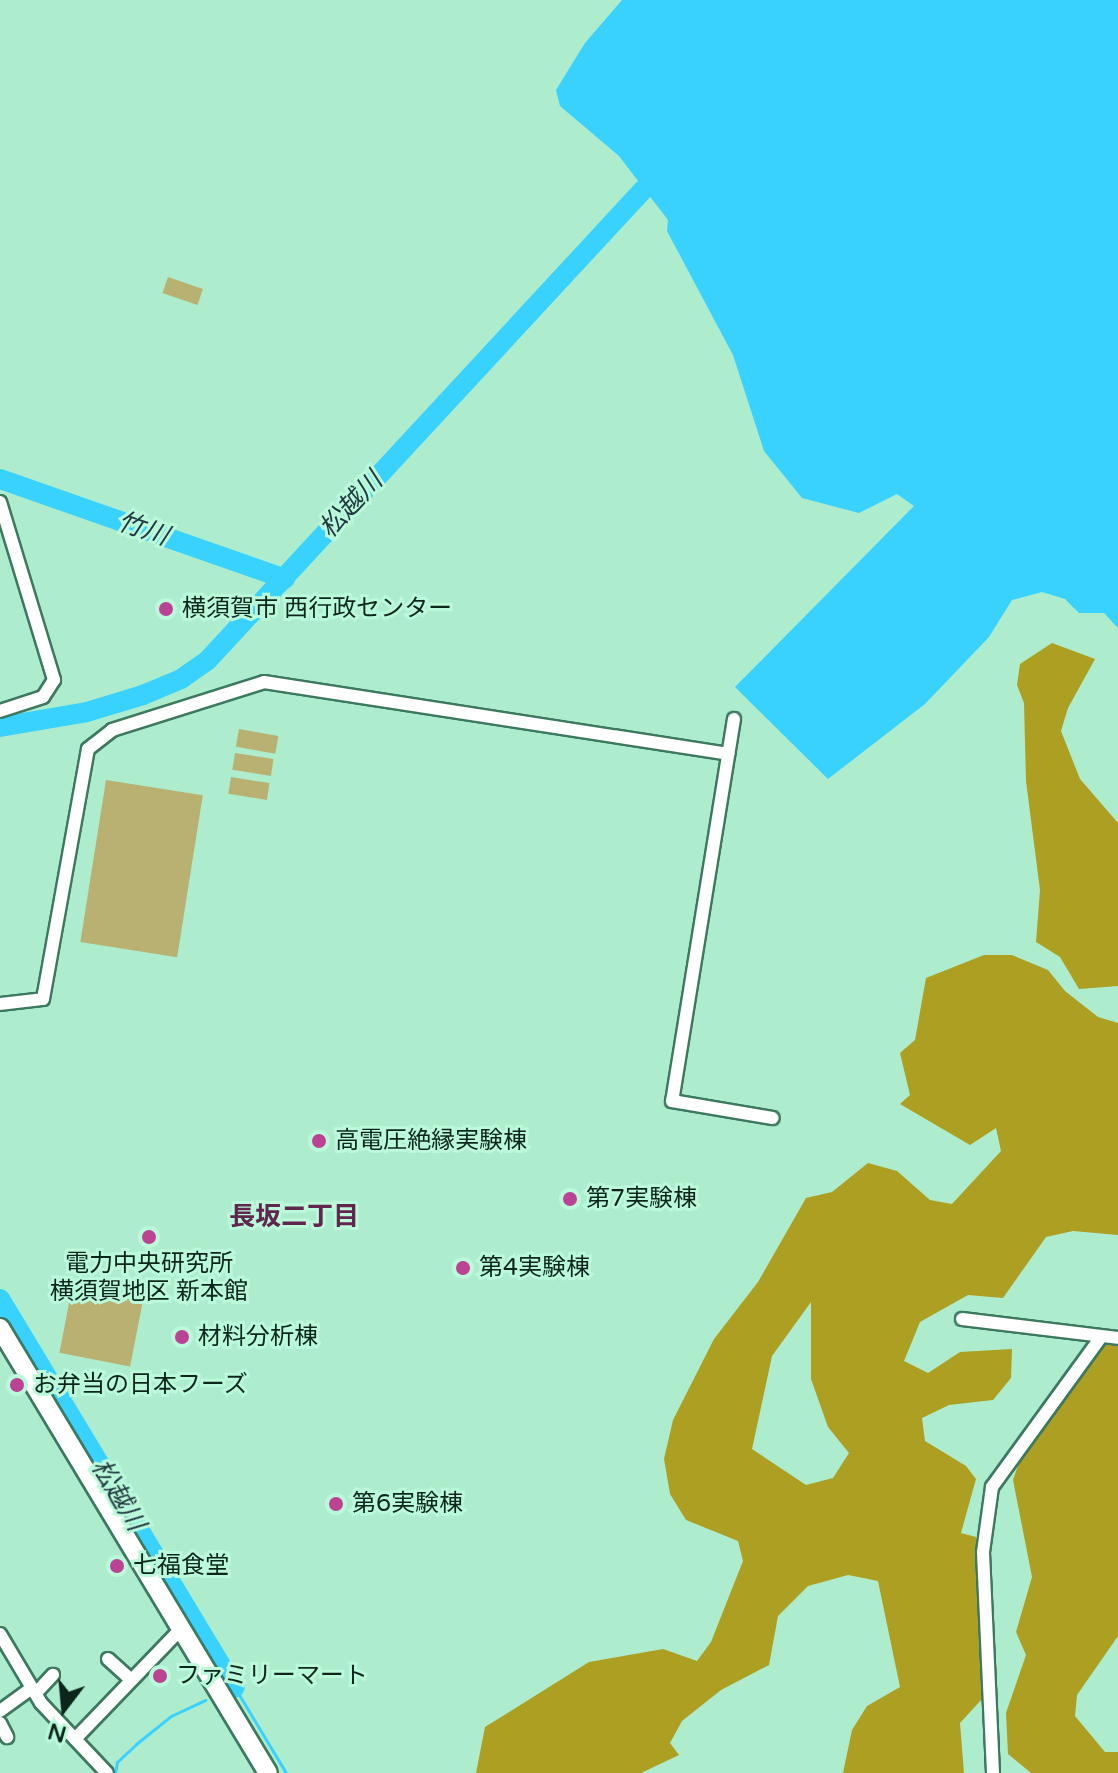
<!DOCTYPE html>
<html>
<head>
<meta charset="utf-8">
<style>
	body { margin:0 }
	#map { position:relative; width:1118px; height:1773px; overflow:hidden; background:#adeccd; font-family:"Varela Round","Noto Sans JP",sans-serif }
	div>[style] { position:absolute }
	.green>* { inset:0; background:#b8b172; transform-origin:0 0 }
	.forest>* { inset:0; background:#ad9f21 }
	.water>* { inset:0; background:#39d1fe }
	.stream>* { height:3px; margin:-1.5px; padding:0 1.5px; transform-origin:1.5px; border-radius:1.5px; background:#39d1fe }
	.river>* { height:20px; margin:-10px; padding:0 10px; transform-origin:10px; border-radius:10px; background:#39d1fe }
	.roads { filter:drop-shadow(2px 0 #3c795e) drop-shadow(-2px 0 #3c795e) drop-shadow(0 2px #3c795e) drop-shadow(0 -2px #3c795e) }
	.minor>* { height:12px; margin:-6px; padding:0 6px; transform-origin:6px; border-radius:6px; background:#fff }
	.highway>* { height:18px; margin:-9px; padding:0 9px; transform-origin:9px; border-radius:9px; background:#fff }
	.dots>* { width:22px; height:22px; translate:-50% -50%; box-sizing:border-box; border:4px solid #bafada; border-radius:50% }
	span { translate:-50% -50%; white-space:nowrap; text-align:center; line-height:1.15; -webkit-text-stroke:6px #bafada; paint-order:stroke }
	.poi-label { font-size:24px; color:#0c261b }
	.left { translate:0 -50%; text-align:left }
	.water-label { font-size:26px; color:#213942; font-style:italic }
	.neighbourhood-label { font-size:26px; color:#61264d; font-weight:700 }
	.north { position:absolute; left:24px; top:1669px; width:80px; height:80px; -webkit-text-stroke:6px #bafada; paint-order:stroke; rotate:196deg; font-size:22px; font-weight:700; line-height:32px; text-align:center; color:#0c261b }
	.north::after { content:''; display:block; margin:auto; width:28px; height:36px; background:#0c261b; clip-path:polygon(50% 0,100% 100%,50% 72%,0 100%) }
</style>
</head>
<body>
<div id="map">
	<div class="green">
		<div style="left:168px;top:277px;width:37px;height:17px;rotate:19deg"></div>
		<div style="left:239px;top:729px;width:40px;height:18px;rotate:10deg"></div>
		<div style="left:235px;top:753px;width:39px;height:17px;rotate:9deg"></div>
		<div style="left:231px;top:777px;width:39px;height:17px;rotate:9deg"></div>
		<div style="left:106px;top:780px;width:98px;height:164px;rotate:9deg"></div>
		<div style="left:72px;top:1288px;width:72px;height:66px;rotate:11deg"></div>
	</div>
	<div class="forest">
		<div style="clip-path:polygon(1052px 643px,1095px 659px,1068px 708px,1061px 731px,1080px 779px,1118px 823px,1118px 986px,1079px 989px,1060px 957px,1036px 942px,1040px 890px,1026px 781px,1024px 703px,1017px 685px,1020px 664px)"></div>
		<div style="clip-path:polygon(evenodd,984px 955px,1012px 955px,1048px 970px,1065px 991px,1098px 1017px,1118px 1023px,1118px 1235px,1073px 1231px,1046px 1237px,1003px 1298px,968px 1295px,920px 1322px,904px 1361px,928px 1373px,960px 1352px,1012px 1349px,1011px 1378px,993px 1400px,949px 1405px,922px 1418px,925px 1441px,966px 1466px,976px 1479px,961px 1533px,976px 1537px,983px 1698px,960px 1723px,964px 1773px,843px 1773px,852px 1730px,867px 1706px,900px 1687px,878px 1581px,848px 1575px,808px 1586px,778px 1616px,769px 1665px,721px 1690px,682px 1721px,670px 1743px,679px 1755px,641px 1773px,476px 1773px,485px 1727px,589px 1662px,663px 1649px,697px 1661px,711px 1642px,743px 1561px,738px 1541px,686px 1520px,670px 1494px,664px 1459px,673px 1420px,714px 1339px,758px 1282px,806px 1198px,832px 1192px,868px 1163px,897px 1171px,930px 1200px,952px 1204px,1001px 1151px,996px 1128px,970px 1145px,900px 1104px,910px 1095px,900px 1053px,915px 1040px,926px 978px,984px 955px,811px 1302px,811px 1379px,828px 1427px,849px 1453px,833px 1478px,806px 1485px,752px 1449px,772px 1356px,811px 1302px)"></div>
		<div style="clip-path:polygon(1103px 1343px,1118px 1345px,1118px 1636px,1077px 1695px,1075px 1716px,1105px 1752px,1118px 1752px,1118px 1773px,1031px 1773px,1008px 1754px,1006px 1713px,1026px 1655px,1016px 1632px,1032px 1577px,1013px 1480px,1022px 1454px)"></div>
	</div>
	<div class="water">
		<div style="clip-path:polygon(622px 0,1118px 0,1118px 628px,1104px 613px,1079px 613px,1065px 599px,1042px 592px,1012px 600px,989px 637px,925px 704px,828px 779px,735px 687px,914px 506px,897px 494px,859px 513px,802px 498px,764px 451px,733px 355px,667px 231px,668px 220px,619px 156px,560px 106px,556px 90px,585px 43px)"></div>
	</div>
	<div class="stream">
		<div style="left:230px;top:1690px;width:5px;rotate:-22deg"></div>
		<div style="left:235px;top:1688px;width:99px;rotate:59deg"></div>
		<div style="left:115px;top:1773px;width:11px;rotate:-80deg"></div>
		<div style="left:117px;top:1762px;width:26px;rotate:-43deg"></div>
		<div style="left:136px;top:1744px;width:45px;rotate:-38.7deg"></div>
		<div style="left:171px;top:1716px;width:38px;rotate:-25deg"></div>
	</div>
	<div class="river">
		<div style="left:0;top:479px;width:302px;rotate:19.3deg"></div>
		<div style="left:0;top:727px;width:88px;rotate:-9.8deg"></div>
		<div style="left:87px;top:712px;width:59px;rotate:-16.9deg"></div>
		<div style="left:143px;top:695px;width:41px;rotate:-22.8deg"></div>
		<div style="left:181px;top:679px;width:32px;rotate:-35deg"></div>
		<div style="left:207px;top:661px;width:643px;rotate:-47.21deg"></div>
		<div style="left:0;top:1299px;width:454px;rotate:58.9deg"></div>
	</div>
	<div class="roads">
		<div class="minor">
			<div style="left:0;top:502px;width:186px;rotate:73.1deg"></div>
			<div style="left:54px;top:680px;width:20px;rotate:123deg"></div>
			<div style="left:43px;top:697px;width:45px;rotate:162deg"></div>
			<div style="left:734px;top:719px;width:387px;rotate:99.2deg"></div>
			<div style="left:672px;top:1101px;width:102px;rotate:9.6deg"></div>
			<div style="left:0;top:1004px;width:43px;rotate:-6.6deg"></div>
			<div style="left:43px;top:999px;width:254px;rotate:-79.8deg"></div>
			<div style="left:88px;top:749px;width:31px;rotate:-38deg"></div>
			<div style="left:112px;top:730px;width:159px;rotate:-17.5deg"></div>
			<div style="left:264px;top:682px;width:470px;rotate:8.8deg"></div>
			<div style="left:962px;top:1319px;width:157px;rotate:6.9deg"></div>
			<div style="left:0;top:1634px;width:80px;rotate:59.3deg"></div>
			<div style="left:41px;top:1703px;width:96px;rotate:46.7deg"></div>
			<div style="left:108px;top:1659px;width:31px;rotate:42deg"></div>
			<div style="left:36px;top:1693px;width:25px;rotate:-47deg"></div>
			<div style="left:0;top:1711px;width:39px;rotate:-36deg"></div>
			<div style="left:0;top:1723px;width:16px;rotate:63deg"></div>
			<div style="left:75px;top:1739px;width:153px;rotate:-46.1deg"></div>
			<div style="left:993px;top:1773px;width:221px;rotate:-92.6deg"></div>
			<div style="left:983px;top:1552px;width:66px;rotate:-82.1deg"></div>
			<div style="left:992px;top:1487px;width:185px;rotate:-54deg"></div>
		</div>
		<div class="highway">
			<div style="left:0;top:1328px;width:519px;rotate:58.94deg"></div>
		</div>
	</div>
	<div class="dots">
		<div style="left:166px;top:609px;background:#bc4294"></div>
		<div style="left:319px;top:1141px;background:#bc4294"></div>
		<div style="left:570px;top:1199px;background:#bc4294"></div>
		<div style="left:149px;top:1237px;background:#bc4294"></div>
		<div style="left:463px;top:1268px;background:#bc4294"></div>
		<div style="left:182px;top:1337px;background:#bc4294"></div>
		<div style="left:17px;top:1385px;background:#bc4294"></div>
		<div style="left:336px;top:1504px;background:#bc4294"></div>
		<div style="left:117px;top:1566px;background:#bc4294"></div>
		<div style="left:160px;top:1676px;background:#bc4294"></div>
	</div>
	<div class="poi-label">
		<span class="left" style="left:182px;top:609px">横須賀市 西行政センター</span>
		<span class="left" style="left:335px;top:1141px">高電圧絶縁実験棟</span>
		<span class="left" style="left:586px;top:1199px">第7実験棟</span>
		<span style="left:149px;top:1278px">電力中央研究所<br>横須賀地区 新本館</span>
		<span class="left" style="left:479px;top:1268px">第4実験棟</span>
		<span class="left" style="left:198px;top:1337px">材料分析棟</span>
		<span class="left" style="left:33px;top:1385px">お弁当の日本フーズ</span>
		<span class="left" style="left:352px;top:1504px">第6実験棟</span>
		<span class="left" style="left:133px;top:1566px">七福食堂</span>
		<span class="left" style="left:176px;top:1676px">ファミリーマート</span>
	</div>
	<div class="water-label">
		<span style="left:351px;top:505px;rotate:-47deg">松越川</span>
		<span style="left:143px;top:529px;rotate:19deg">竹川</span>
		<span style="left:118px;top:1495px;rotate:59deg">松越川</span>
	</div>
	<div class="neighbourhood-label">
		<span style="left:294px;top:1217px">長坂二丁目</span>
	</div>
	<div class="north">N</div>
</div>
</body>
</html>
